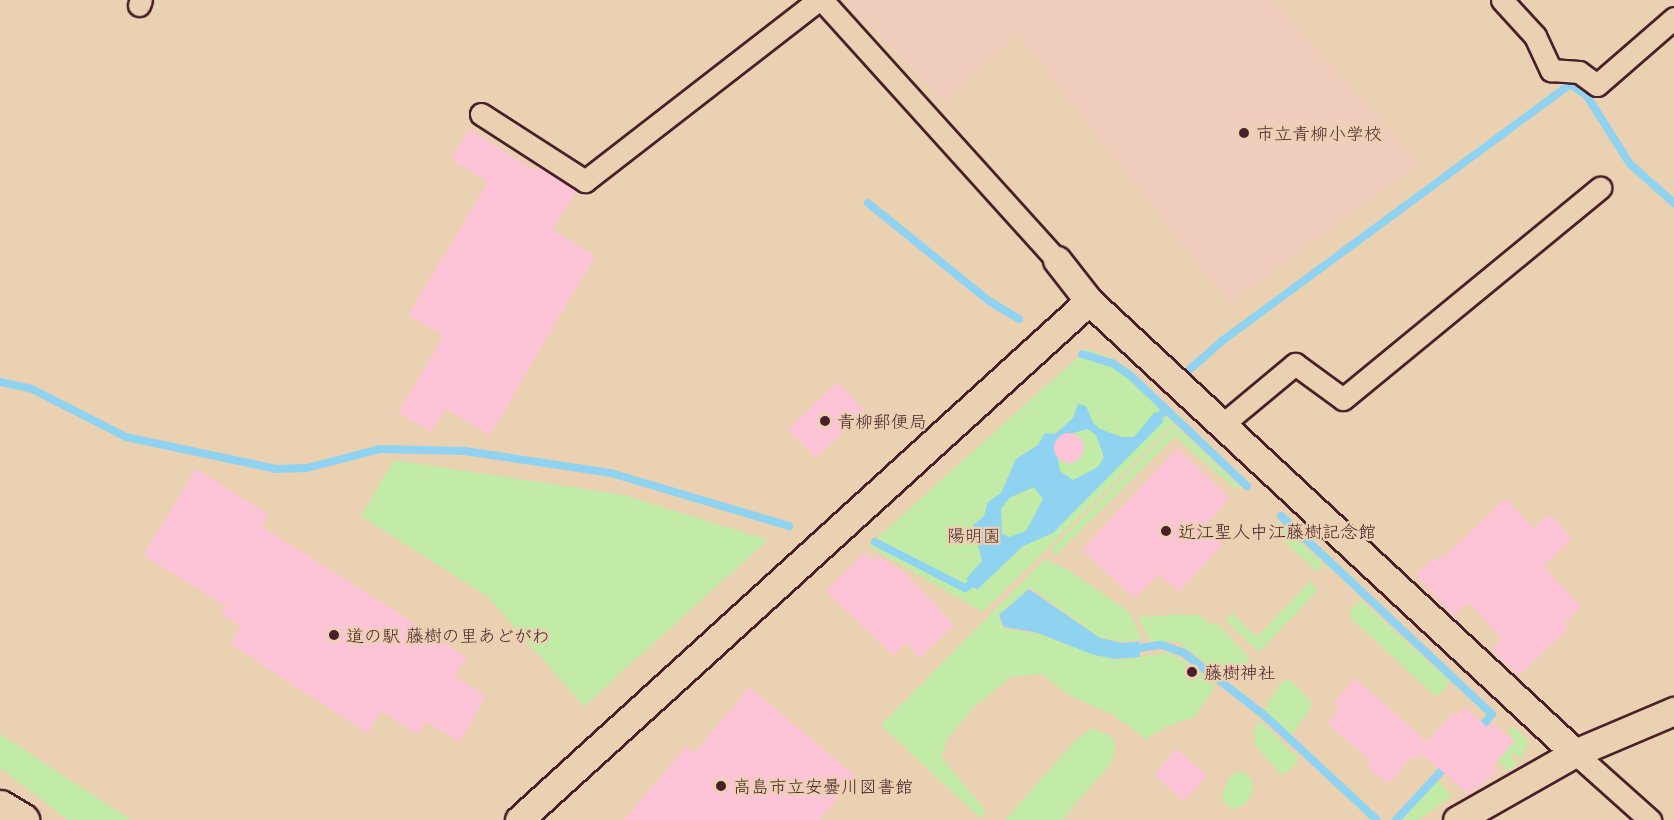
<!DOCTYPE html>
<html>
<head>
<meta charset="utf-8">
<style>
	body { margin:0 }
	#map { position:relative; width:1674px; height:820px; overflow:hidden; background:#ead1b2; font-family:Mali,"Klee One",sans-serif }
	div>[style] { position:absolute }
	.built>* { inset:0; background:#f0cdbd }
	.green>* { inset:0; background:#c1eba7; transform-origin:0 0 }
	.water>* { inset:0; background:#8fd3f1 }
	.stream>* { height:8px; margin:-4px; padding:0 4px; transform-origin:4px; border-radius:4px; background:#8fd3f1 }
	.building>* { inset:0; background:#fdc3d6; transform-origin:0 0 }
	.round { border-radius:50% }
	.roads { filter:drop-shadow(2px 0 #4a1f2b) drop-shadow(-2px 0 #4a1f2b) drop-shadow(0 2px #4a1f2b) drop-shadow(0 -2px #4a1f2b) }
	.minor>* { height:21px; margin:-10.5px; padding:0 10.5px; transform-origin:10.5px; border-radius:10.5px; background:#ead1b2 }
	.tertiary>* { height:27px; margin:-13.5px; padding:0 13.5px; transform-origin:13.5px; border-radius:13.5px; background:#ead1b2 }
	.trunk>* { height:33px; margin:-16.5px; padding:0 16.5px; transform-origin:16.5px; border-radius:16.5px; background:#ead1b2 }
	.dots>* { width:16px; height:16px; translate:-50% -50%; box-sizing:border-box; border:3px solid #ead1b2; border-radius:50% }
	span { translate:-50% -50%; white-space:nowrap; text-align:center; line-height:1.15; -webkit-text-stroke:4.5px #ead1b2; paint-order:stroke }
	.poi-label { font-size:18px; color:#4a1f2b }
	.left { translate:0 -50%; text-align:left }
	.park-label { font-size:18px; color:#563337 }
</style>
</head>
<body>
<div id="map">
	<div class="built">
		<div style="clip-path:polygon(845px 0,1272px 0,1420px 163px,1229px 304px,1018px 35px,944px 103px)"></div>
	</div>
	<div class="green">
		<div style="clip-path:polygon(1087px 349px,1113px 359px,1134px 374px,1179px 418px,983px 612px,868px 546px)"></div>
		<div style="clip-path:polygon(1175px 425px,1239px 486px,1235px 489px,1175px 436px,1057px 554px,1050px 551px)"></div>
		<div style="clip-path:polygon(394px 460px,624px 495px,768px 540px,584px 706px,488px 597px,361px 516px)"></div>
		<div style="left:1278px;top:522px;width:62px;height:10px;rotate:43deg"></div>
		<div style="clip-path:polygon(1045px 559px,1070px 571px,1128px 611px,1142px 639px,1123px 642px,1099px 637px,1030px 587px,998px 615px,1004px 629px,1035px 633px,1116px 660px,1169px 653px,1194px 667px,1215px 686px,1195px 717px,1165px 727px,1146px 739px,1111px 714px,1069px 695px,1041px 674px,1011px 677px,976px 705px,948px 738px,941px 757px,986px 811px,980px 818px,881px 725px)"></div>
		<div style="clip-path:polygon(1310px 582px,1318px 590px,1259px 652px,1225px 620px,1232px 613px,1257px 637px)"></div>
		<div style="clip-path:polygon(1360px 600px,1450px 681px,1444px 690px,1435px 696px,1350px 617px,1351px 609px)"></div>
		<div style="clip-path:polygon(1189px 614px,1201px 616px,1210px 625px,1216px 623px,1250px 658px,1227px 681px,1179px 642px,1150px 641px,1138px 617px)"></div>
		<div style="clip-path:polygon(1290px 680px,1311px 701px,1310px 709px,1291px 736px,1266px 711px,1267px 703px,1283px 681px)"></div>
		<div style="clip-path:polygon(1261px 722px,1298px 758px,1288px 772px,1280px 774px,1254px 743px,1255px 726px)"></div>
		<div style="clip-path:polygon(1513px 726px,1528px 740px,1521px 760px,1514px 753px,1510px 757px,1518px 764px,1508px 771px,1498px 761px,1515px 741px,1509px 731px)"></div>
		<div style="clip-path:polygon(1091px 729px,1110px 735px,1116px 745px,1112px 762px,1062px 820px,1005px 820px,1075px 741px)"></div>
		<div style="clip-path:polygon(0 734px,99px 799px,131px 820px,68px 820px,0 768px)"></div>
		<div style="clip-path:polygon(1240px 771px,1252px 778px,1253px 792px,1244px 805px,1232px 809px,1224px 803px,1222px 794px,1231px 775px)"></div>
		<div style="clip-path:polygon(1438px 781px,1452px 796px,1418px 820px,1400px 820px)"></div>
	</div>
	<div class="water">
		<div style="clip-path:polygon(evenodd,1078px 404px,1086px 406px,1093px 423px,1100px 429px,1122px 437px,1134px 437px,1155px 412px,1164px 421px,1053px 533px,1023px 546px,977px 590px,966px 579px,982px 561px,973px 525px,984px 516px,988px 502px,1001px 493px,1016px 459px,1038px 445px,1045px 433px,1055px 434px,1073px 418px,1078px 404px,1088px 429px,1096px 435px,1104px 457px,1098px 467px,1073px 480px,1060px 471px,1058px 459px,1069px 434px,1088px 429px,1078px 404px,1034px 487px,1043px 499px,1026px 531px,1009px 537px,1002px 534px,1001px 509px,1009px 498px,1034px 487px)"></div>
		<div style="clip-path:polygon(1029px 589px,1100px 638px,1122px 643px,1144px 641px,1139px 642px,1140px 657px,1116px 659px,1094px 655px,1035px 632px,1004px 627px,999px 615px)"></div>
	</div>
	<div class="stream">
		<div style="left:868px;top:203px;width:156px;rotate:39deg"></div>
		<div style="left:989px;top:301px;width:35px;rotate:31deg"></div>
		<div style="left:1082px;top:354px;width:31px;rotate:17deg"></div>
		<div style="left:1112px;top:363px;width:23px;rotate:34deg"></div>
		<div style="left:1131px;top:376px;width:160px;rotate:43.5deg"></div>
		<div style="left:1189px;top:370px;width:44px;rotate:-41.3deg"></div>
		<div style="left:1222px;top:341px;width:433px;rotate:-36.4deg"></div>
		<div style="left:1570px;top:84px;width:21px;rotate:35deg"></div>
		<div style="left:1587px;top:96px;width:80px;rotate:57.7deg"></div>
		<div style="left:1630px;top:164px;width:59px;rotate:41.6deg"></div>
		<div style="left:0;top:382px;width:33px;rotate:12deg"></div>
		<div style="left:32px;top:389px;width:106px;rotate:27.1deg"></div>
		<div style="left:126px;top:437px;width:153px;rotate:12deg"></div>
		<div style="left:276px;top:469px;width:31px;rotate:-2deg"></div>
		<div style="left:307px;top:468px;width:75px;rotate:-14.6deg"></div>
		<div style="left:380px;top:449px;width:85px;rotate:1.3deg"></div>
		<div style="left:465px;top:451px;width:148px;rotate:8.6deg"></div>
		<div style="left:611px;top:473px;width:186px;rotate:16.6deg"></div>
		<div style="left:1153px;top:423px;width:16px;rotate:-47deg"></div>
		<div style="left:1281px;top:516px;width:289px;rotate:43.2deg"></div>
		<div style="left:1492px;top:714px;width:22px;rotate:129deg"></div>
		<div style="left:875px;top:542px;width:101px;rotate:27.1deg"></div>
		<div style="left:965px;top:588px;width:16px;rotate:-35deg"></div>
		<div style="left:1132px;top:649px;width:30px;rotate:-8deg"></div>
		<div style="left:1162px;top:645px;width:23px;rotate:20deg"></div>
		<div style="left:1184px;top:653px;width:101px;rotate:37.8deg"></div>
		<div style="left:1264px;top:715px;width:154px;rotate:42.9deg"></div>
		<div style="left:1396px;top:820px;width:78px;rotate:-47.1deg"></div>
	</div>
	<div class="building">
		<div style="clip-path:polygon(469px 129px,535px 171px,538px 166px,576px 191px,552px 230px,595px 256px,490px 435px,445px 409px,431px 432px,398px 412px,444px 336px,408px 315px,488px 182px,451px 159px)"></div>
		<div style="left:837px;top:382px;width:40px;height:68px;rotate:46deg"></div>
		<div class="round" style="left:1054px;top:433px;width:30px;height:30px"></div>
		<div style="clip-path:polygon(1177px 448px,1230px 498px,1204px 526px,1223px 544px,1178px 592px,1159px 574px,1135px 599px,1082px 550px)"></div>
		<div style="clip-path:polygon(196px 469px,269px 515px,261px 526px,467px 657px,454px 677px,486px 696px,460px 742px,426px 722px,418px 734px,381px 711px,368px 733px,230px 644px,241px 626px,221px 614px,226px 606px,143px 555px)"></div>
		<div style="clip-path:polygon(1506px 498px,1534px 529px,1549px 514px,1572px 539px,1543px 566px,1581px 607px,1564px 623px,1569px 628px,1519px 675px,1492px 650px,1502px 638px,1468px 602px,1454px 616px,1416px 575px,1436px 557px,1439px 561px)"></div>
		<div style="clip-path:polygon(865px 553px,873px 561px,878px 556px,903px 571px,954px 625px,919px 658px,907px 642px,894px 656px,825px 591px)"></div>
		<div style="clip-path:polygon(1355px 678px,1427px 742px,1454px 712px,1457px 715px,1465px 707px,1488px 728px,1493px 723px,1514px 741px,1492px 767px,1498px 772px,1469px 794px,1422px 754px,1417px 760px,1412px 756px,1388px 784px,1366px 766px,1371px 761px,1327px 723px,1340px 708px,1334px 703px)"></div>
		<div style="clip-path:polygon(750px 687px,856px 777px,819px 820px,624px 820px,686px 747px,694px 753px)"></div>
		<div style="left:1177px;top:749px;width:40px;height:34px;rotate:42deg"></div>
	</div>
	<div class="roads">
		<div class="minor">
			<div style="left:822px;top:0;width:350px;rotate:47.9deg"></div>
			<div style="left:1502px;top:0;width:49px;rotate:47.5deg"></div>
			<div style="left:1535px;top:36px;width:38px;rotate:65deg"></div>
			<div style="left:1551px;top:70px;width:28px;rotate:4deg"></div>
			<div style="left:1579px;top:72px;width:22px;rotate:36deg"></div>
			<div style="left:1597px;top:85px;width:102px;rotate:-41deg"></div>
			<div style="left:139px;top:5px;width:5px;rotate:-68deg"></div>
			<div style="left:481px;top:114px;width:124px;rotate:32.8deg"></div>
			<div style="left:585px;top:181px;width:295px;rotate:-37.8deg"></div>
			<div style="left:1223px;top:424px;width:94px;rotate:-39.8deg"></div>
			<div style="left:1295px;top:364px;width:59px;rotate:36.1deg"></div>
			<div style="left:1343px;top:399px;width:333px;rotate:-39.4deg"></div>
			<div style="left:1575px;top:753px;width:101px;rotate:41.8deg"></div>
		</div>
		<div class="tertiary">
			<div style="left:1057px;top:260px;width:52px;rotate:52deg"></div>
			<div style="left:1089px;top:301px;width:664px;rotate:42.92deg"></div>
			<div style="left:519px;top:820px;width:771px;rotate:-42.32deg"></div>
			<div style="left:1457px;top:820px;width:136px;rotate:-29.6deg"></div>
			<div style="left:1575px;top:753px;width:108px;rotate:-23deg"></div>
		</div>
		<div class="trunk">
			<div style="left:0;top:807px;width:26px;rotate:31deg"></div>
		</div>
	</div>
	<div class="dots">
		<div style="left:1244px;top:133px;background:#4a1f2b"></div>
		<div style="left:825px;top:421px;background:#4a1f2b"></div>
		<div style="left:1166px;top:531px;background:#4a1f2b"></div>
		<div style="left:334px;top:635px;background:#4a1f2b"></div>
		<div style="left:1192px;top:672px;background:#4a1f2b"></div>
		<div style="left:721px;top:786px;background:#4a1f2b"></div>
	</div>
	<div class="poi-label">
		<span class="left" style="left:1256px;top:133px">市立青柳小学校</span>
		<span class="left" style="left:837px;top:421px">青柳郵便局</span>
		<span class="left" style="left:1178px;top:531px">近江聖人中江藤樹記念館</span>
		<span class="left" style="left:346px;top:635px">道の駅 藤樹の里あどがわ</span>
		<span class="left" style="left:1204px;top:672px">藤樹神社</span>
		<span class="left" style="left:733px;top:786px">高島市立安曇川図書館</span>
	</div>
	<div class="park-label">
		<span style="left:974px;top:535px">陽明園</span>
	</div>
</div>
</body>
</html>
